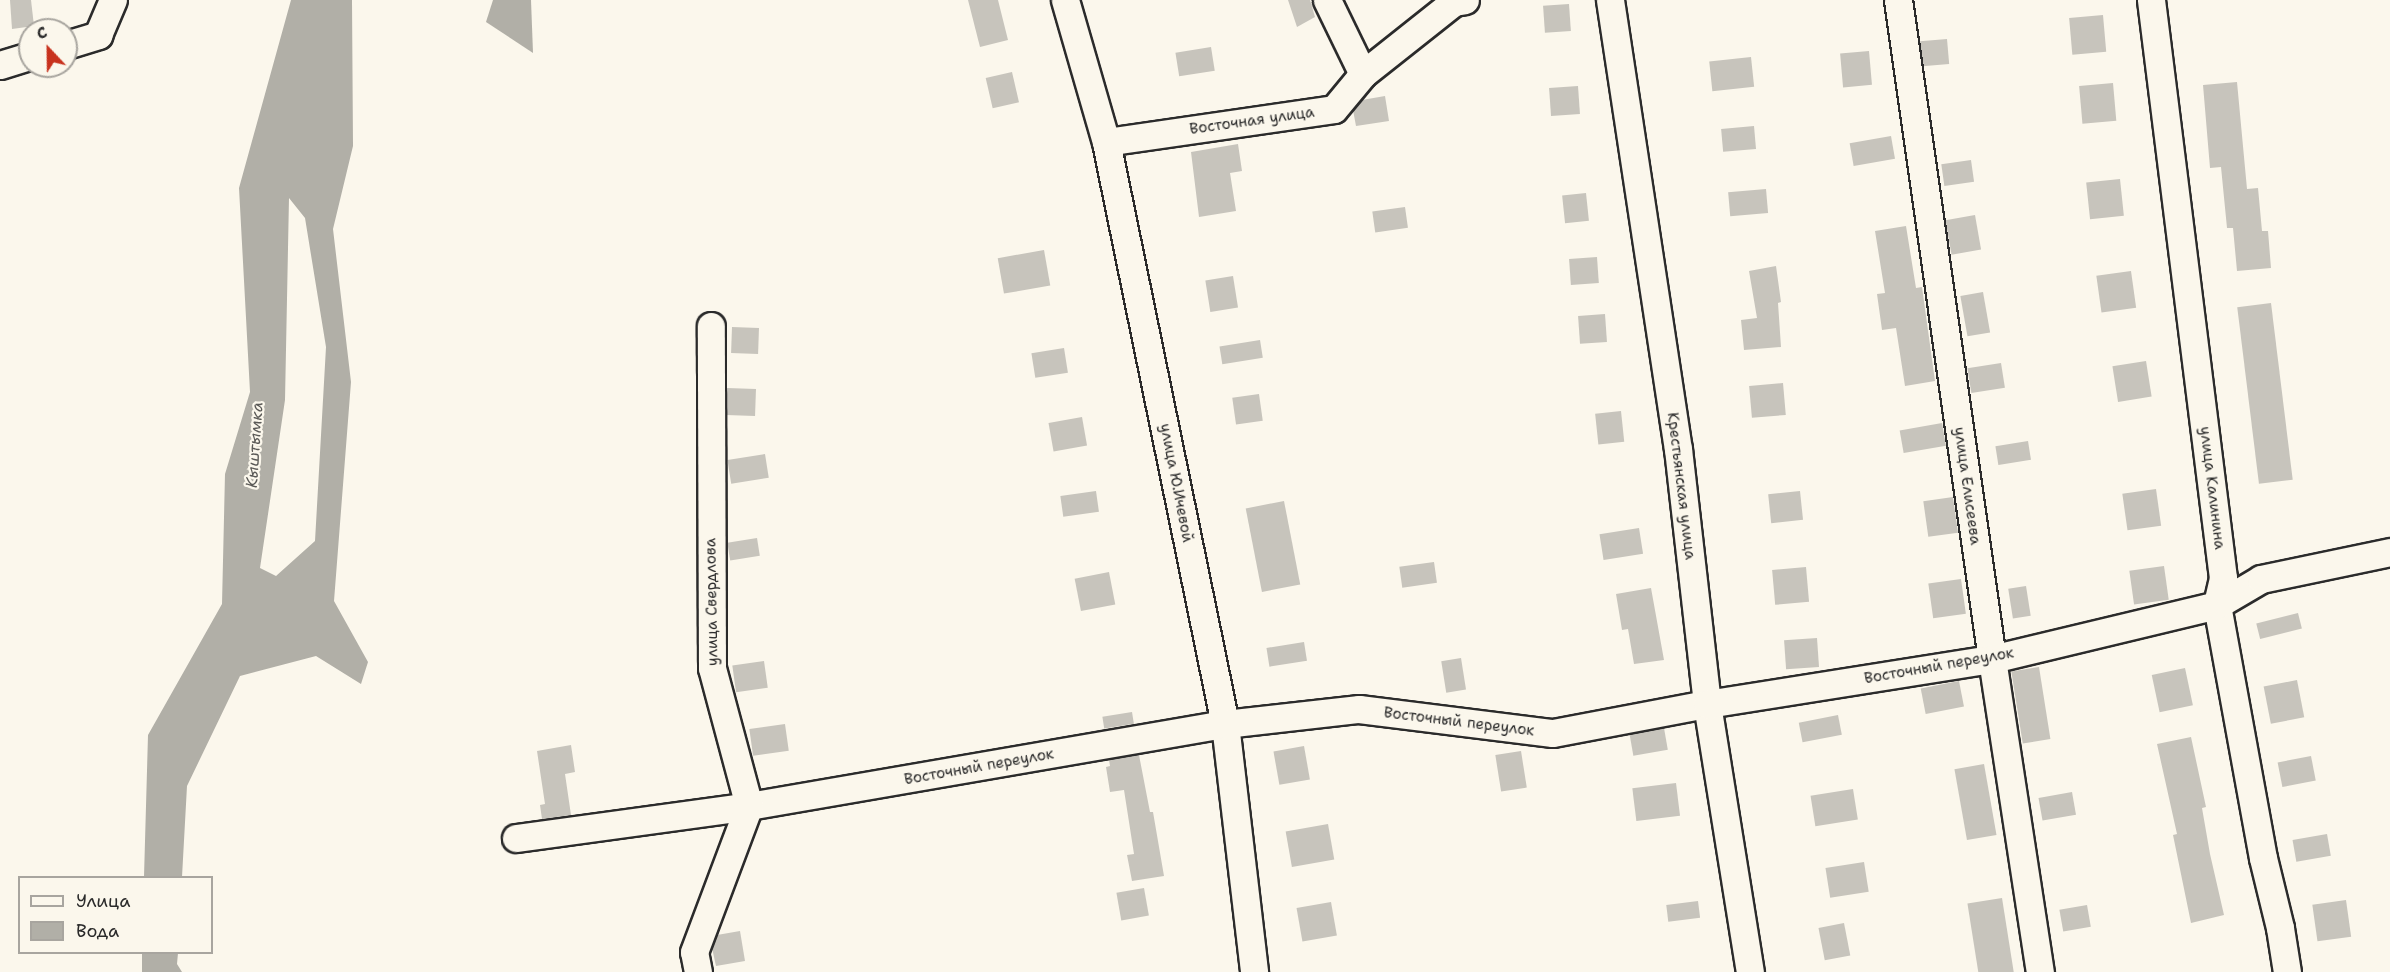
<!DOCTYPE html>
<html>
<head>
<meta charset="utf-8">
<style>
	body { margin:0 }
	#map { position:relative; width:2390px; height:972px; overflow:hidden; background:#fbf7ec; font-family:"Shantell Sans",sans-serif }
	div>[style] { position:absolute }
	.water>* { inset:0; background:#b1afa7 }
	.building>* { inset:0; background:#c7c4bc; transform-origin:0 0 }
	.roads { filter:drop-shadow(2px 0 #2b2b2b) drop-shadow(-2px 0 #2b2b2b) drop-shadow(0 2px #2b2b2b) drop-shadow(0 -2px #2b2b2b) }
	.minor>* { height:27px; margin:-13.5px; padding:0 13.5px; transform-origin:13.5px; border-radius:13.5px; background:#fbf7ec }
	span { translate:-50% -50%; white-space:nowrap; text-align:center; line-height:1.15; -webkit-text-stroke:4.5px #fbf7ec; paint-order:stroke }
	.street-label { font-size:15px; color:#2b2b2b }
	.water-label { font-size:16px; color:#5a5956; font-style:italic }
	.legend { position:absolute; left:18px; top:876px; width:195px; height:78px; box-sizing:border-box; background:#fbf7ec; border:2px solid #a8a59f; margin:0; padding:8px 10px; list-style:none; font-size:18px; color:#2b2b2b }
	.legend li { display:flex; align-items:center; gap:12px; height:30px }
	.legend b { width:30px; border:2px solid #a8a59f }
	.north { position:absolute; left:18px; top:18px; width:60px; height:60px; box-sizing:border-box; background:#fbf7ec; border:2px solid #a8a59f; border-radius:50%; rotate:338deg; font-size:16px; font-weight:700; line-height:24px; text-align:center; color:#2b2b2b }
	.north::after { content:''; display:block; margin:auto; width:21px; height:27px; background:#c8321e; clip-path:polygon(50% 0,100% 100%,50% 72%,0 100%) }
</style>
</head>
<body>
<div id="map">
	<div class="water">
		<div style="clip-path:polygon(evenodd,291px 0,352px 0,353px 146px,333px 229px,351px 382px,334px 601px,368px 662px,361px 684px,316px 656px,240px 676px,187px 786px,182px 877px,144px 877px,148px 735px,222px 604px,225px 474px,250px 392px,239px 188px,291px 0,289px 198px,305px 218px,326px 347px,315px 541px,276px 576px,260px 568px,285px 400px,289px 198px)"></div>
		<div style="clip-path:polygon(493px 0,531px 0,533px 53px,486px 22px)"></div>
		<div style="clip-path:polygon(142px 953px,178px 953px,177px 964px,182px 972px,142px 972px)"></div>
	</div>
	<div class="building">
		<div style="clip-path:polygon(10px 0,31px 0,34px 26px,12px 29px)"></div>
		<div style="clip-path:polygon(968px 0,998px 0,1008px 40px,980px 47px)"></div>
		<div style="clip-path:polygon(1288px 0,1310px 0,1315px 17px,1297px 27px)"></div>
		<div style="left:1569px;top:4px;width:27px;height:26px;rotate:86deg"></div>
		<div style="left:2103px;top:15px;width:37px;height:34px;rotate:85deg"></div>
		<div style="left:1947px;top:39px;width:25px;height:27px;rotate:85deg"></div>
		<div style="left:1211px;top:47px;width:24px;height:36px;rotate:81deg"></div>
		<div style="left:1869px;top:51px;width:34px;height:29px;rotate:85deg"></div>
		<div style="left:1751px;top:57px;width:30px;height:42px;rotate:84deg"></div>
		<div style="left:1012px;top:72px;width:31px;height:27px;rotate:77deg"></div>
		<div style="clip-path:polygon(2237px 82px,2247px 189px,2258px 188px,2262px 231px,2268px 231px,2271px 268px,2237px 271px,2233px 228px,2227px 228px,2221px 167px,2210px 168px,2203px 85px)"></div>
		<div style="left:2113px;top:83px;width:38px;height:34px;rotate:85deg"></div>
		<div style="left:1578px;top:86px;width:28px;height:29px;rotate:86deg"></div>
		<div style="clip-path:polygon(1385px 96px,1389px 121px,1356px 126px,1353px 110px,1362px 100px)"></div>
		<div style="left:1754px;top:126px;width:23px;height:33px;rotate:85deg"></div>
		<div style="left:1891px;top:136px;width:23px;height:42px;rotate:80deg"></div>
		<div style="clip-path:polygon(1238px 144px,1242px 171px,1230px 173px,1236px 211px,1199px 217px,1191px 152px)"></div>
		<div style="left:1971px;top:160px;width:22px;height:30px;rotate:82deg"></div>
		<div style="left:2120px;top:179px;width:37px;height:34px;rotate:84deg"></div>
		<div style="left:1766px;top:189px;width:24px;height:38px;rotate:85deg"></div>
		<div style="left:1586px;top:193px;width:28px;height:24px;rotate:84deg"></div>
		<div style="left:1405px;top:207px;width:21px;height:33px;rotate:82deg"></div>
		<div style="left:1975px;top:215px;width:35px;height:30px;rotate:80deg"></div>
		<div style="clip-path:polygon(1906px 226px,1916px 288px,1922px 287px,1935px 381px,1905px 386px,1896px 328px,1882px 330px,1877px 294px,1885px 293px,1875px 231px)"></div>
		<div style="left:1044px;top:250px;width:36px;height:47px;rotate:80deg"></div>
		<div style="left:1597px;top:257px;width:26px;height:28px;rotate:86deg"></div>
		<div style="clip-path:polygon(1776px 266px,1781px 302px,1778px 303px,1781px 347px,1744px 350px,1741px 320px,1757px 318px,1749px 271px)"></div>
		<div style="left:2131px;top:271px;width:37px;height:35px;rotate:82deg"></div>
		<div style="left:1233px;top:276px;width:32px;height:28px;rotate:81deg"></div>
		<div style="left:1983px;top:292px;width:41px;height:23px;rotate:80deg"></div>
		<div style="left:2271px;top:303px;width:178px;height:34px;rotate:83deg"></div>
		<div style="left:1605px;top:314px;width:28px;height:27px;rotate:86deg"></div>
		<div style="left:732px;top:327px;width:27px;height:26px;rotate:2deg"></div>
		<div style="left:1260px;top:340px;width:18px;height:41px;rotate:81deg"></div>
		<div style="left:1064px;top:348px;width:25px;height:33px;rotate:81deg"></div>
		<div style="left:2146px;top:361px;width:36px;height:34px;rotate:81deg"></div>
		<div style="left:2001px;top:363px;width:25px;height:34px;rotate:81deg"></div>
		<div style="left:1783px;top:383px;width:32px;height:34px;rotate:85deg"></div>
		<div style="left:727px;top:388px;width:29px;height:27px;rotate:2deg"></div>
		<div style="left:1259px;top:394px;width:27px;height:27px;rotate:82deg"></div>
		<div style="left:1621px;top:411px;width:31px;height:26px;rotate:84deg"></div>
		<div style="left:1082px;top:417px;width:29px;height:34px;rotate:80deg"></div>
		<div style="left:1942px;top:423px;width:23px;height:43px;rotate:80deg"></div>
		<div style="left:2028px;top:441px;width:19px;height:33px;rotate:81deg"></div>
		<div style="left:765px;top:454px;width:24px;height:38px;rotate:81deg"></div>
		<div style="left:2156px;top:489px;width:37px;height:34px;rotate:82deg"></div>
		<div style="left:1096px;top:491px;width:21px;height:36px;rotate:82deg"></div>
		<div style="left:1800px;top:491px;width:29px;height:32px;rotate:84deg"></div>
		<div style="left:1953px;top:497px;width:36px;height:30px;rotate:82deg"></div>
		<div style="left:1284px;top:501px;width:85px;height:39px;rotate:79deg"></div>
		<div style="left:1639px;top:528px;width:26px;height:40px;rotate:81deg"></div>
		<div style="left:757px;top:538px;width:18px;height:30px;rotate:81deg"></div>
		<div style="left:1434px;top:562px;width:21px;height:35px;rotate:82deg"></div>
		<div style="left:2164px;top:566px;width:34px;height:35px;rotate:82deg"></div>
		<div style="left:1806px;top:567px;width:35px;height:34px;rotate:85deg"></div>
		<div style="left:1109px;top:572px;width:33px;height:35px;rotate:79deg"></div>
		<div style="left:1961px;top:579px;width:35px;height:33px;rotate:82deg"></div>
		<div style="left:2026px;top:586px;width:30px;height:18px;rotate:81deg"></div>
		<div style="clip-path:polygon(1651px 588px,1664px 660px,1634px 664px,1628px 629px,1622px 630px,1616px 594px)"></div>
		<div style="left:2298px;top:613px;width:16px;height:43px;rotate:76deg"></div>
		<div style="left:1817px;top:638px;width:29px;height:33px;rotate:86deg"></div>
		<div style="left:1304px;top:642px;width:19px;height:38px;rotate:81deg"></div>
		<div style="left:1461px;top:658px;width:32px;height:20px;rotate:81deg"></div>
		<div style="left:764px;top:661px;width:27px;height:32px;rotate:82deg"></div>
		<div style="left:2039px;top:667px;width:73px;height:28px;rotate:81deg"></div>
		<div style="left:2185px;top:668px;width:38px;height:34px;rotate:78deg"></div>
		<div style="left:2297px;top:680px;width:38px;height:34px;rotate:79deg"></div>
		<div style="left:1959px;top:681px;width:26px;height:39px;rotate:79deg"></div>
		<div style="left:1132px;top:712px;width:12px;height:30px;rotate:81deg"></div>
		<div style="left:1838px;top:715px;width:20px;height:40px;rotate:79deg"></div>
		<div style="left:785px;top:724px;width:27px;height:36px;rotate:82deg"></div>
		<div style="left:1664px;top:728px;width:22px;height:35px;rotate:80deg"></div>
		<div style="clip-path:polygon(2191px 737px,2206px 807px,2202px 808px,2210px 854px,2224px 915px,2191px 923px,2173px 835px,2177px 834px,2157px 744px)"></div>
		<div style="clip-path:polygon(571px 745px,575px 772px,565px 774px,571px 815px,542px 819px,540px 805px,545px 804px,537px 751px)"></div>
		<div style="left:1304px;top:746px;width:34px;height:31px;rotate:80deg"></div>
		<div style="left:1521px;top:751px;width:37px;height:26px;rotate:81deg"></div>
		<div style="clip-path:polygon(1139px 755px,1150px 812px,1153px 812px,1164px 876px,1132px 881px,1127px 855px,1134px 854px,1124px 790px,1110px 792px,1106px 767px,1110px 766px,1109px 760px)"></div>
		<div style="left:2311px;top:756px;width:25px;height:34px;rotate:79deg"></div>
		<div style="left:1984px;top:764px;width:72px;height:30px;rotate:80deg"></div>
		<div style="left:1676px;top:783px;width:33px;height:44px;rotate:83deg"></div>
		<div style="left:1853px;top:789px;width:31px;height:43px;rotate:81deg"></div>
		<div style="left:2072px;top:792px;width:23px;height:34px;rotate:80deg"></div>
		<div style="left:1328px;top:824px;width:36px;height:43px;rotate:80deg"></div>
		<div style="left:2327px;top:834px;width:22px;height:35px;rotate:80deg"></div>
		<div style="left:1864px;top:862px;width:30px;height:39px;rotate:81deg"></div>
		<div style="left:1144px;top:888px;width:28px;height:28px;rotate:80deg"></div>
		<div style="left:2002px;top:898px;width:75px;height:35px;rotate:81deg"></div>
		<div style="left:2346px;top:900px;width:37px;height:34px;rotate:82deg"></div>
		<div style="left:1698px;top:901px;width:17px;height:32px;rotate:83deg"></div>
		<div style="left:1331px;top:902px;width:34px;height:35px;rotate:80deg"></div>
		<div style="left:2087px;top:905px;width:22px;height:28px;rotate:80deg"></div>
		<div style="left:1844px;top:923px;width:33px;height:26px;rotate:79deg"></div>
		<div style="clip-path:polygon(740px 931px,745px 961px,716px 966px,712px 948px,717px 935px)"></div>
	</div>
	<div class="roads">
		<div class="minor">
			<div style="left:1065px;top:0;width:148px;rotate:73.9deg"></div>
			<div style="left:1106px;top:142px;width:594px;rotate:78.44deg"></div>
			<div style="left:1225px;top:724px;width:250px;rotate:83.3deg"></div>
			<div style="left:1327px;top:0;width:82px;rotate:64.1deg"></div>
			<div style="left:1610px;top:0;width:454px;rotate:81.4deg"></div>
			<div style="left:1678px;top:449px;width:257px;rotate:83.5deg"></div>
			<div style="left:1707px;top:704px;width:271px;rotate:80.9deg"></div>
			<div style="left:1898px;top:0;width:666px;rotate:81.88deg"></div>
			<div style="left:1992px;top:659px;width:317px;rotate:81.3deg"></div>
			<div style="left:2151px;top:0;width:582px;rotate:82.9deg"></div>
			<div style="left:2223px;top:578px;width:28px;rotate:103deg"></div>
			<div style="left:2217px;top:605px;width:257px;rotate:79.7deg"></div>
			<div style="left:2263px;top:858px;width:72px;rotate:76.3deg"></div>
			<div style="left:2280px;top:928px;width:45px;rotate:81deg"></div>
			<div style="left:66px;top:45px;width:34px;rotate:-17deg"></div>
			<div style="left:98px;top:35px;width:38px;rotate:-67deg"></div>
			<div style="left:0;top:65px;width:31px;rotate:-17deg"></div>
			<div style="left:1106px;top:142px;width:230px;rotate:-8.2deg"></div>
			<div style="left:1334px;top:109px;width:45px;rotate:-50.4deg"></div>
			<div style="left:1363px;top:74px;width:116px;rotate:-38.4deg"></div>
			<div style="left:1454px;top:2px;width:11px;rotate:-10deg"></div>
			<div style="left:516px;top:838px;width:235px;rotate:-7.8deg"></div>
			<div style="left:749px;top:806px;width:483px;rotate:-9.8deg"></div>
			<div style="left:1225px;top:724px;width:135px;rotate:-6.4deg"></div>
			<div style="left:1359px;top:709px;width:195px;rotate:7.1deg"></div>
			<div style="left:1553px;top:733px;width:157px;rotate:-10.7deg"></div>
			<div style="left:1707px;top:704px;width:289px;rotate:-9deg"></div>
			<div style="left:1992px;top:659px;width:231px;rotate:-13.5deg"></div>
			<div style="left:2217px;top:605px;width:51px;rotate:-30.6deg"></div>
			<div style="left:2261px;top:579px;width:132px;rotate:-11.8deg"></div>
			<div style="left:698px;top:972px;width:20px;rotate:-101deg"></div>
			<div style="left:694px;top:952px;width:156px;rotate:-69.4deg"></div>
			<div style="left:749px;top:806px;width:143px;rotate:-105deg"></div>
			<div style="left:712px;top:668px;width:342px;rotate:-90.2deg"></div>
		</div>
	</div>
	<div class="street-label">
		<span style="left:1252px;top:121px;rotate:-8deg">Восточная улица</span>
		<span style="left:1176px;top:483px;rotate:79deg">улица Ю.Ичевой</span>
		<span style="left:1681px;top:486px;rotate:83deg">Крестьянская улица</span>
		<span style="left:1967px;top:486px;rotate:82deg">улица Елисеева</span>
		<span style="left:2212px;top:488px;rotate:83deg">улица Калинина</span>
		<span style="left:712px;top:602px;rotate:-91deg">улица Свердлова</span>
		<span style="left:1939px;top:666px;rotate:-10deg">Восточный переулок</span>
		<span style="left:1459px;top:722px;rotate:7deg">Восточный переулок</span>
		<span style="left:979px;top:767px;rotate:-10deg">Восточный переулок</span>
	</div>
	<div class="water-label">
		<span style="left:255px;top:445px;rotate:-86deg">Кыштымка</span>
	</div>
	<ul class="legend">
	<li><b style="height:8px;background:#fbf7ec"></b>Улица</li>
	<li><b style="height:16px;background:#b1afa7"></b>Вода</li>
	</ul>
	<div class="north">С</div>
</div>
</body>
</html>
